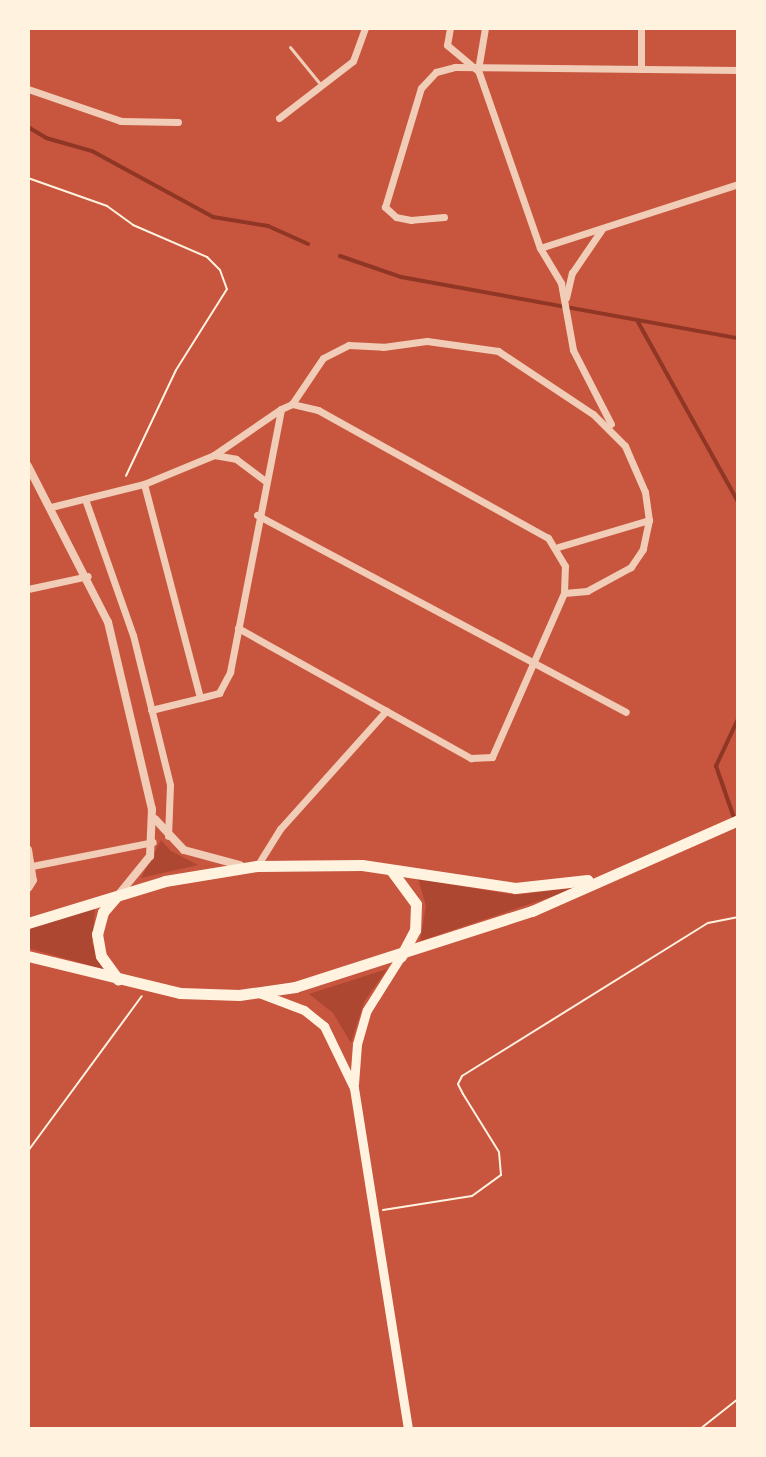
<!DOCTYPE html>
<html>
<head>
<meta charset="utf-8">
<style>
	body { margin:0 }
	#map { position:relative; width:766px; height:1457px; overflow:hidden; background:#c8553d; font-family:Arial,sans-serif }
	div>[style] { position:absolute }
	.green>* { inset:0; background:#ae4732 }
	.stream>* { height:4px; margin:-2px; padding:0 2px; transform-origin:2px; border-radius:2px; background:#8f3625 }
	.path>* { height:2px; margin:-1px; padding:0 1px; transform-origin:1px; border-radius:1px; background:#fff3e0 }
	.service>* { height:3px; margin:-1.5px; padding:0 1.5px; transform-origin:1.5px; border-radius:1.5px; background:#f1ccb7 }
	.minor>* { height:7px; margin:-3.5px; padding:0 3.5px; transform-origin:3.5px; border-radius:3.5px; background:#f1ccb7 }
	.tertiary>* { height:8px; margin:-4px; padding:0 4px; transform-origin:4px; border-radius:4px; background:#f1ccb7 }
	.secondary>* { height:9px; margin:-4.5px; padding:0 4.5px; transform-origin:4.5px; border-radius:4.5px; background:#fff3e0 }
	.primary>* { height:11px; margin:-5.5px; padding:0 5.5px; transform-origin:5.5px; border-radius:5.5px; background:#fff3e0 }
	span { translate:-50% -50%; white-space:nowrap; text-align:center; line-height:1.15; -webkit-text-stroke:6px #fff3e0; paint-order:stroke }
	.frame { position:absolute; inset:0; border:30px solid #fff3e0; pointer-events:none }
</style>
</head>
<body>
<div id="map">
	<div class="green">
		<div style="clip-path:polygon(161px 840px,171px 851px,198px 865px,141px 878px)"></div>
		<div style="clip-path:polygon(418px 879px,515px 895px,580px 887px,420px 941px,426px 906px)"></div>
		<div style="clip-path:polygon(95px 908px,92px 943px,106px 970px,28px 948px,28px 929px)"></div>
		<div style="clip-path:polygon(387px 969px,364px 1002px,351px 1043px,333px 1013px,309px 994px)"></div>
	</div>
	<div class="stream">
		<div style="left:28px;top:127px;width:21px;rotate:31deg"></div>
		<div style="left:46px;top:138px;width:48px;rotate:15.8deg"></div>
		<div style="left:92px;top:151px;width:138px;rotate:28.6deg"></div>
		<div style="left:213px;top:217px;width:56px;rotate:9.3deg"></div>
		<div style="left:268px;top:226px;width:44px;rotate:24.2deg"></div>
		<div style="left:340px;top:256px;width:65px;rotate:19deg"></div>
		<div style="left:401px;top:277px;width:342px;rotate:10.3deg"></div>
		<div style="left:638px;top:322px;width:206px;rotate:60.9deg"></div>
		<div style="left:738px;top:719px;width:52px;rotate:115.1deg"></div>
		<div style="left:716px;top:766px;width:67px;rotate:70.8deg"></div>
	</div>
	<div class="path">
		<div style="left:28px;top:178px;width:84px;rotate:19.5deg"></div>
		<div style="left:107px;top:206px;width:32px;rotate:36deg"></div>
		<div style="left:133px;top:225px;width:81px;rotate:23.4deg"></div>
		<div style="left:207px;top:257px;width:18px;rotate:45deg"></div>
		<div style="left:220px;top:270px;width:20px;rotate:70deg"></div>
		<div style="left:227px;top:289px;width:96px;rotate:122.2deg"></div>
		<div style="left:176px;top:370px;width:117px;rotate:115.3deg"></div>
		<div style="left:28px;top:1151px;width:192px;rotate:-53.7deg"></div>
		<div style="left:383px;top:1210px;width:90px;rotate:-8.9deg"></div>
		<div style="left:472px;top:1196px;width:36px;rotate:-36deg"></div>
		<div style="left:501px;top:1175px;width:23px;rotate:-95deg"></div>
		<div style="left:499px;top:1152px;width:68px;rotate:-121.8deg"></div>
		<div style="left:463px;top:1094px;width:11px;rotate:-117deg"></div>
		<div style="left:458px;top:1084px;width:9px;rotate:-63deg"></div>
		<div style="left:462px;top:1076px;width:290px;rotate:-31.9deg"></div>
		<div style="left:708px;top:923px;width:31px;rotate:-11deg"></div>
		<div style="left:700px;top:1429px;width:48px;rotate:-38.3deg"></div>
	</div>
	<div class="service">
		<div style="left:290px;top:47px;width:49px;rotate:50.8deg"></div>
	</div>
	<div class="minor">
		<div style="left:450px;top:28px;width:17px;rotate:100deg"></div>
		<div style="left:447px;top:45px;width:38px;rotate:40deg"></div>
		<div style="left:485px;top:28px;width:43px;rotate:99.5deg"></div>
		<div style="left:478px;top:70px;width:188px;rotate:70.8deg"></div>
		<div style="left:540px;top:248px;width:41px;rotate:59deg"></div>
		<div style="left:561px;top:283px;width:68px;rotate:79.8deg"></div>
		<div style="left:573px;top:350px;width:83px;rotate:62.8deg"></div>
		<div style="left:641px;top:28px;width:41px;rotate:90deg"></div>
		<div style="left:28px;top:89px;width:98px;rotate:19deg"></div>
		<div style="left:121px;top:121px;width:57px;rotate:1deg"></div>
		<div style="left:279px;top:118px;width:93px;rotate:-37.6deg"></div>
		<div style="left:353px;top:61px;width:35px;rotate:-70deg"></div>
		<div style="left:444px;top:217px;width:33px;rotate:175deg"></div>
		<div style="left:411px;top:220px;width:15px;rotate:-169deg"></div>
		<div style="left:396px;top:217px;width:15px;rotate:-138deg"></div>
		<div style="left:385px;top:207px;width:124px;rotate:-73.2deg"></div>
		<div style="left:421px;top:88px;width:22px;rotate:-47deg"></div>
		<div style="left:436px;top:72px;width:20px;rotate:-15deg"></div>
		<div style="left:455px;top:67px;width:283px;rotate:0.6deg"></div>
		<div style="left:540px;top:248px;width:208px;rotate:-17.9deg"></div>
		<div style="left:566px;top:298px;width:26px;rotate:-77deg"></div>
		<div style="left:572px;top:273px;width:53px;rotate:-55.7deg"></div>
		<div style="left:292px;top:404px;width:55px;rotate:-56deg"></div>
		<div style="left:323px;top:358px;width:29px;rotate:-27deg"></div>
		<div style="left:349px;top:345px;width:34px;rotate:3deg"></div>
		<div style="left:383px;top:347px;width:44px;rotate:-7.8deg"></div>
		<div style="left:427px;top:341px;width:72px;rotate:8deg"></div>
		<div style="left:498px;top:351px;width:114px;rotate:33.6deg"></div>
		<div style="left:593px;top:414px;width:45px;rotate:45deg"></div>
		<div style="left:625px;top:446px;width:50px;rotate:66.5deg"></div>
		<div style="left:645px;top:492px;width:28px;rotate:82deg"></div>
		<div style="left:649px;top:520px;width:30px;rotate:102deg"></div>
		<div style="left:643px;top:549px;width:22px;rotate:124deg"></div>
		<div style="left:631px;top:567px;width:50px;rotate:151.4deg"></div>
		<div style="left:587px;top:591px;width:23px;rotate:175deg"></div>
		<div style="left:214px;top:455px;width:81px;rotate:-34.5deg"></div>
		<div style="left:144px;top:484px;width:221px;rotate:75.3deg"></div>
		<div style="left:200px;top:698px;width:20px;rotate:-15deg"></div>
		<div style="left:219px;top:693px;width:24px;rotate:-62deg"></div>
		<div style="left:230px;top:672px;width:268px;rotate:-79deg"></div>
		<div style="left:281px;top:409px;width:12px;rotate:-24deg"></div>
		<div style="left:85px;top:499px;width:144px;rotate:70.6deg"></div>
		<div style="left:133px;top:635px;width:154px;rotate:76.1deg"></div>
		<div style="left:170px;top:785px;width:51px;rotate:92.2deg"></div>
		<div style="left:51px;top:507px;width:96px;rotate:-13.9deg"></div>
		<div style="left:144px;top:484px;width:76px;rotate:-22.5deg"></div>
		<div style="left:214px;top:455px;width:22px;rotate:10deg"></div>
		<div style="left:236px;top:459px;width:35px;rotate:37deg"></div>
		<div style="left:257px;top:515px;width:418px;rotate:28.1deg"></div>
		<div style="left:558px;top:547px;width:95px;rotate:-16.5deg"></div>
		<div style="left:28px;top:589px;width:61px;rotate:-12.2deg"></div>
		<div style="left:238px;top:628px;width:267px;rotate:29.2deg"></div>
		<div style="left:471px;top:758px;width:21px;rotate:-3deg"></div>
		<div style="left:492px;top:757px;width:179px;rotate:-66.3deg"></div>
		<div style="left:564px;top:593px;width:27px;rotate:-88deg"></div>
		<div style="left:565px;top:566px;width:33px;rotate:-121deg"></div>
		<div style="left:548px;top:538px;width:263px;rotate:-150.9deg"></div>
		<div style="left:318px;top:410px;width:27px;rotate:-167deg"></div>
		<div style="left:151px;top:710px;width:50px;rotate:-13.8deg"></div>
		<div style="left:28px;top:849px;width:31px;rotate:81deg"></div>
		<div style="left:33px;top:880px;width:9px;rotate:122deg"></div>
		<div style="left:32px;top:866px;width:123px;rotate:-11.2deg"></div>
		<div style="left:257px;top:866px;width:44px;rotate:-58.1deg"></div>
		<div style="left:280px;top:829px;width:159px;rotate:-48.1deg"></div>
	</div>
	<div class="tertiary">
		<div style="left:28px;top:466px;width:175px;rotate:62.9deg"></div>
		<div style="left:108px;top:622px;width:192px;rotate:76.8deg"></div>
		<div style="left:152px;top:809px;width:47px;rotate:92.4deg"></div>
		<div style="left:150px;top:856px;width:48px;rotate:129deg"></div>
		<div style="left:155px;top:819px;width:42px;rotate:46.9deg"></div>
		<div style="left:184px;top:850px;width:58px;rotate:15deg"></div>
	</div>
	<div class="secondary">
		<div style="left:259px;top:993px;width:48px;rotate:20.7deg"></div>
		<div style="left:304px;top:1010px;width:26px;rotate:39deg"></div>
		<div style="left:324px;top:1026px;width:69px;rotate:64.2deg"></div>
		<div style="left:354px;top:1088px;width:345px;rotate:81deg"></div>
		<div style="left:354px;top:1084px;width:40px;rotate:-85.7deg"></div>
		<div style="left:357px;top:1044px;width:35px;rotate:-74deg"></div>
		<div style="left:367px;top:1010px;width:64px;rotate:-57.8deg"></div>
	</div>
	<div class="primary">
		<div style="left:391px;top:870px;width:42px;rotate:53.7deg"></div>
		<div style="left:416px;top:904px;width:26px;rotate:92deg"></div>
		<div style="left:415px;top:930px;width:30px;rotate:118deg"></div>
		<div style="left:116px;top:897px;width:20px;rotate:131deg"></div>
		<div style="left:103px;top:912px;width:23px;rotate:105deg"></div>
		<div style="left:97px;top:934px;width:22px;rotate:80deg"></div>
		<div style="left:101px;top:956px;width:29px;rotate:54deg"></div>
		<div style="left:28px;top:923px;width:143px;rotate:-17deg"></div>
		<div style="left:165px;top:881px;width:93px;rotate:-9.3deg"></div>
		<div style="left:257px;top:866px;width:105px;rotate:-0.5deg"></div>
		<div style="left:362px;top:865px;width:155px;rotate:8.5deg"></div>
		<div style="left:515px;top:888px;width:73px;rotate:-6.3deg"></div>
		<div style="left:28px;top:956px;width:156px;rotate:13.7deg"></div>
		<div style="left:180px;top:993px;width:59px;rotate:1.9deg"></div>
		<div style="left:239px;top:995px;width:57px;rotate:-8.1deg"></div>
		<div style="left:295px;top:987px;width:249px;rotate:-17.8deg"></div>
		<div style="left:532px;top:911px;width:225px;rotate:-23.8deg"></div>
	</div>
	<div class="frame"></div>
</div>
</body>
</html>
